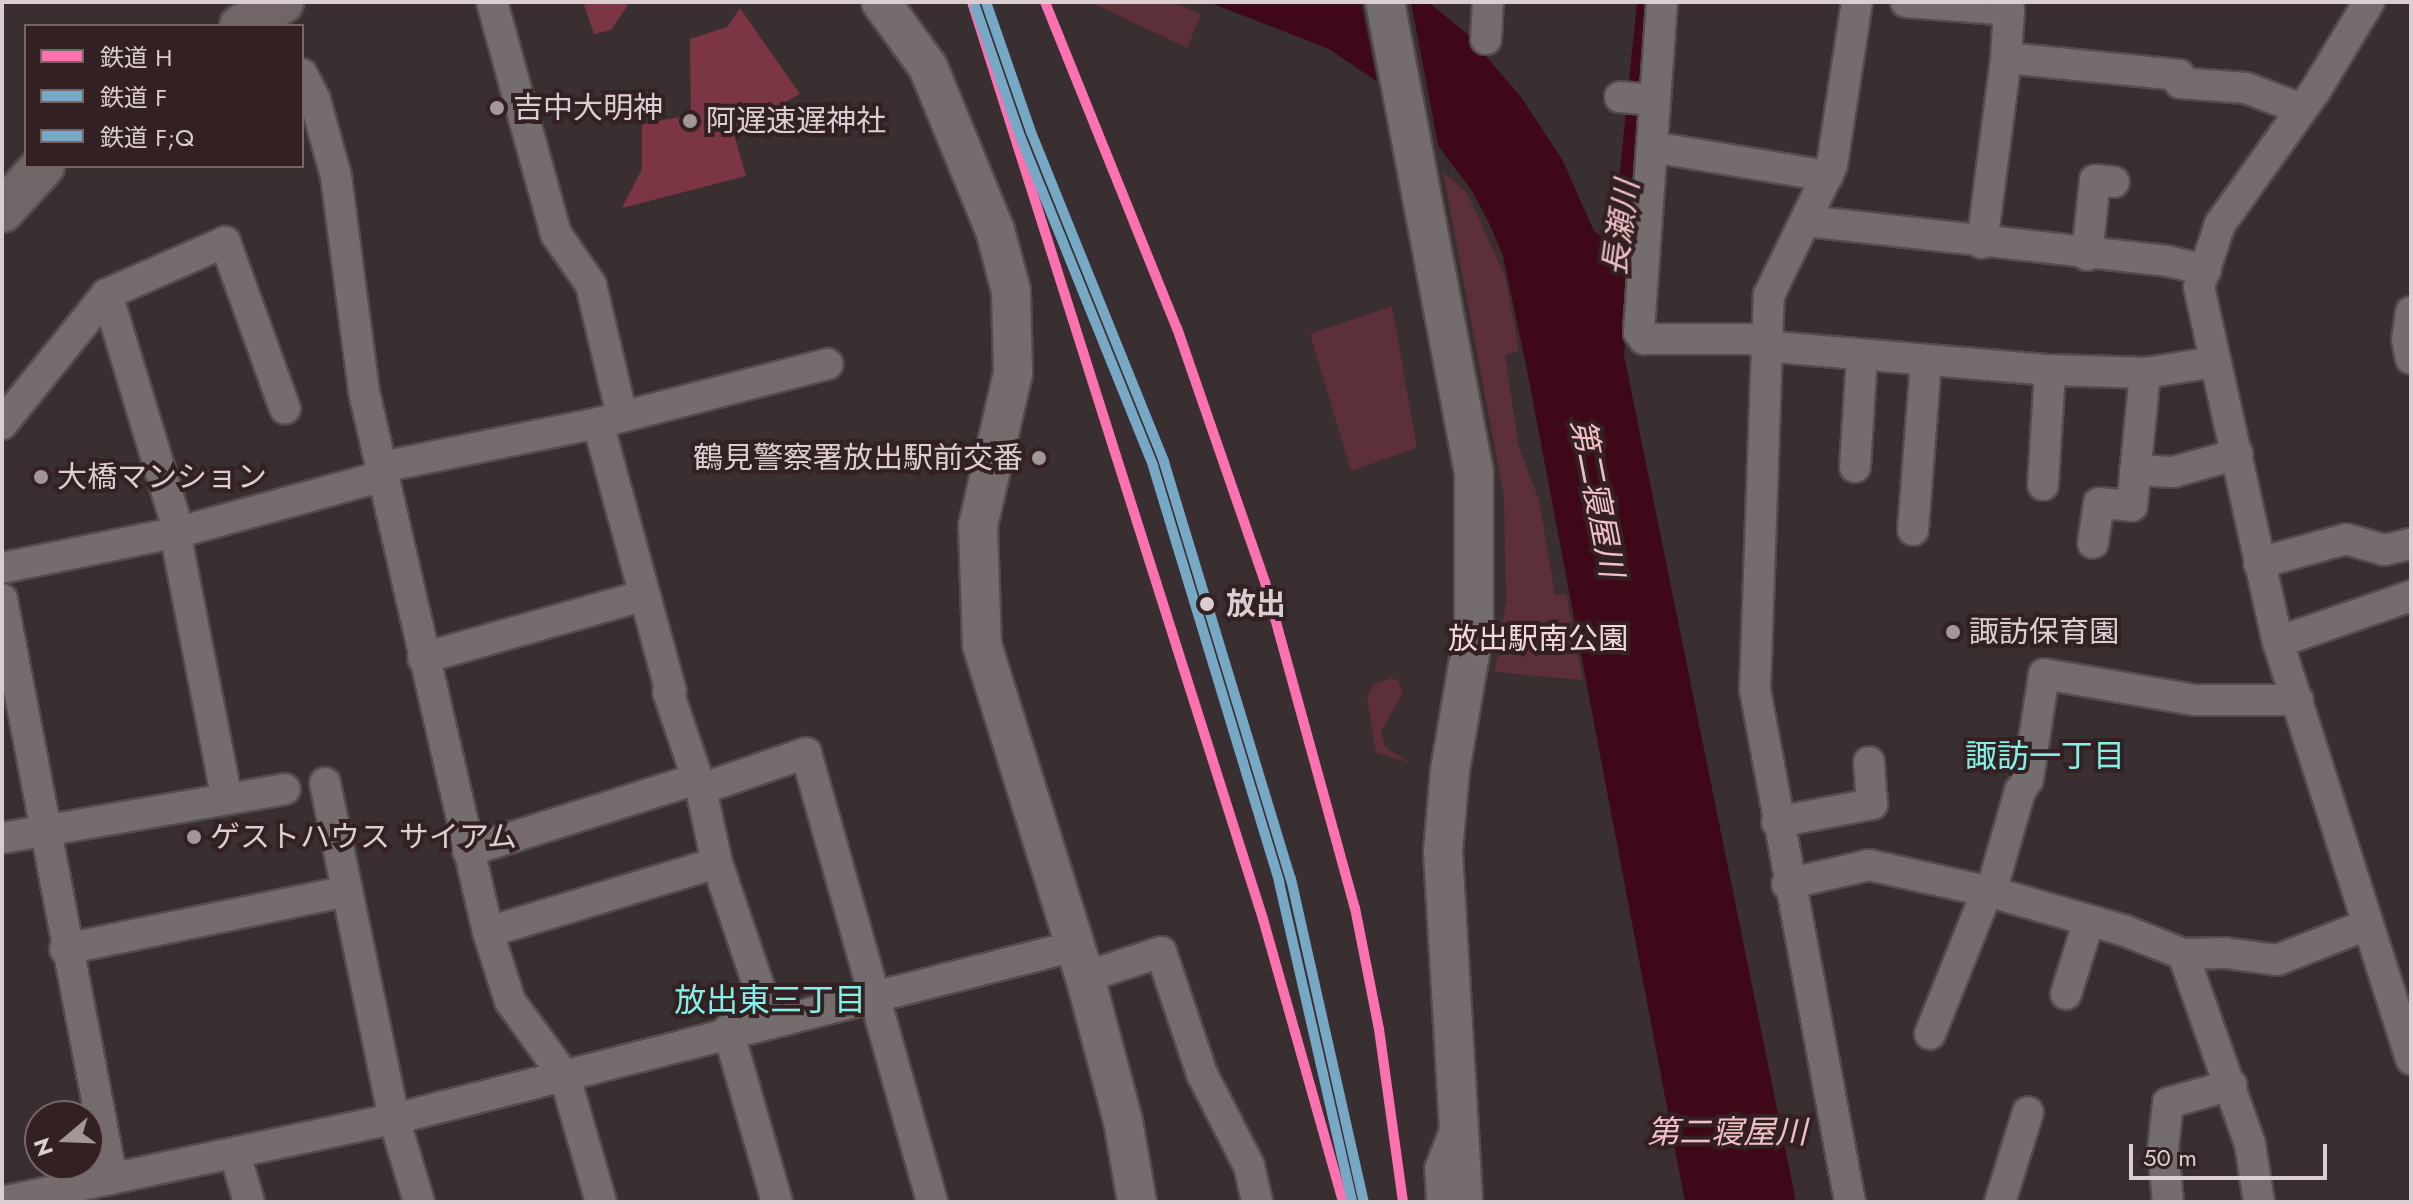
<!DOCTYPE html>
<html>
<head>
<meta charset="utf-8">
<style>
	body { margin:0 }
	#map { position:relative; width:2413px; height:1204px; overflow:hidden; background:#392e30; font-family:Jost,"Noto Sans JP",sans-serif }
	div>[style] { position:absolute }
	.green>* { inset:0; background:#5d2f39 }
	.forest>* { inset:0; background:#7c3545 }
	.water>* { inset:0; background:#3f0819 }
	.pier>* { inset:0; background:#392e30 }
	.roads { filter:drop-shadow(2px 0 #544b4d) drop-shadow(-2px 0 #544b4d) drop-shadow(0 2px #544b4d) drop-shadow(0 -2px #544b4d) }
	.minor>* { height:30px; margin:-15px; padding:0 15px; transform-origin:15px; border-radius:15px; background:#746c6d }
	.tertiary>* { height:38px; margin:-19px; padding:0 19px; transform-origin:19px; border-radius:19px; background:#746c6d }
	.secondary>* { height:42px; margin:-21px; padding:0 21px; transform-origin:21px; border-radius:21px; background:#706567 }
	.rail-1>* { height:10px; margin:-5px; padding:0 5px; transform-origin:5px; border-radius:5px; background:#fc71af }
	.rail-2>* { height:10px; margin:-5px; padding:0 5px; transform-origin:5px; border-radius:5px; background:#77a8c5 }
	.rail-3>* { height:10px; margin:-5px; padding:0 5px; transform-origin:5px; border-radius:5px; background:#77a8c5 }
	.dots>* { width:22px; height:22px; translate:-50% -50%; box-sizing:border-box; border:4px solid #332023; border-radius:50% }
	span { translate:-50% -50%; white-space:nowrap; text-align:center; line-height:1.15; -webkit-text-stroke:8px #332023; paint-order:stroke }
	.poi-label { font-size:30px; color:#dbced0 }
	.left { translate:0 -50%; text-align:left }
	.right { translate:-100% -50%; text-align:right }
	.stop-label { font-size:30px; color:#dbced0; font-weight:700 }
	.park-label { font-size:30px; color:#f3d9dd }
	.water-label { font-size:32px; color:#f1c0c7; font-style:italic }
	.neighbourhood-label { font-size:32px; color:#85f0e7 }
	.frame { position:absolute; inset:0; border:4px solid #dbced0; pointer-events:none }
	.legend { position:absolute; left:24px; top:24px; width:280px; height:144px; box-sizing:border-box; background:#332023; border:2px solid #766668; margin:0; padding:10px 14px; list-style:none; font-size:24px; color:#dbced0 }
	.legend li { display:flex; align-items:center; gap:16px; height:40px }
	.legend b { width:40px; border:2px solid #766668 }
	.north { position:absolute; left:24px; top:1100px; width:80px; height:80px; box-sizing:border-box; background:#332023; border:2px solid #766668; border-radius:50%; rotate:251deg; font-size:22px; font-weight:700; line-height:32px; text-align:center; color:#dbced0 }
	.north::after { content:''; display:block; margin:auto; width:28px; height:36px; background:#a29698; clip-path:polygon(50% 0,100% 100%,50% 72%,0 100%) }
	.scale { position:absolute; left:2129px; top:1144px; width:198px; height:36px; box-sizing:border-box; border:4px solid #dbced0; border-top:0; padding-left:10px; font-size:24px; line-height:28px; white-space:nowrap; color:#dbced0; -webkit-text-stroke:6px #332023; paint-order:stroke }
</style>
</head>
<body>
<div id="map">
	<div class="green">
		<div style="clip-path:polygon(1090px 2px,1174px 2px,1201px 15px,1187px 48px)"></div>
		<div style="clip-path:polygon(1443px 172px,1467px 193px,1505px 276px,1519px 351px,1505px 355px,1519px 448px,1539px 500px,1555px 595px,1566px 594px,1583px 680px,1495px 672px,1506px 602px,1504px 496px)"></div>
		<div style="clip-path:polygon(1392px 306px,1417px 448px,1351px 471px,1310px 334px)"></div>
		<div style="clip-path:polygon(1391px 678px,1398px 680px,1403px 693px,1381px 732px,1385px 747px,1410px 763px,1376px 753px,1367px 698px,1373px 685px)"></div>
	</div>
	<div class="forest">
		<div style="clip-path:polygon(583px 2px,630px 2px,611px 30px,594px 34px)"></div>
		<div style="clip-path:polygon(740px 8px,800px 94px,733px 131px,746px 176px,622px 208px,642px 169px,642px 124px,691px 115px,690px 39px,727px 27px)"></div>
	</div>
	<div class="water">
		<div style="clip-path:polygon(1208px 2px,1428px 2px,1466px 33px,1521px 97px,1562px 159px,1594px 231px,1603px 237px,1609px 236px,1615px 222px,1637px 2px,1655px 2px,1624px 355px,1796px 1202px,1685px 1202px,1527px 370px,1503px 256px,1489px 223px,1472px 191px,1412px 111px,1382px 85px,1329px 49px)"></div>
	</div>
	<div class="pier">
		<div style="clip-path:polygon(1361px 2px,1411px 2px,1440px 155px,1409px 114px,1378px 87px)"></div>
	</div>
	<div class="roads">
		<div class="minor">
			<div style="left:492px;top:2px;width:241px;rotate:74.6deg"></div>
			<div style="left:556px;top:234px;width:62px;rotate:55.5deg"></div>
			<div style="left:591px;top:285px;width:135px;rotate:76.7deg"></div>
			<div style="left:1662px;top:2px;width:331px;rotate:94deg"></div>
			<div style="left:1639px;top:332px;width:9px;rotate:54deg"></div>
			<div style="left:1644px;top:339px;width:120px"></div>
			<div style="left:1906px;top:2px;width:103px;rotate:4.4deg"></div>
			<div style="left:2369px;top:2px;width:104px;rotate:121.2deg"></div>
			<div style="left:2315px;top:91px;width:163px;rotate:125.5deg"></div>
			<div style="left:2220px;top:224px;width:66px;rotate:108.4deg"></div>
			<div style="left:2199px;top:287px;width:364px;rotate:77.5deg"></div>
			<div style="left:2278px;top:642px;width:438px;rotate:72.3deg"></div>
			<div style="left:1486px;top:39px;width:37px;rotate:-87deg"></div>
			<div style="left:2006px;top:58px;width:174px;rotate:5.6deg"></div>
			<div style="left:2179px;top:75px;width:8px;rotate:83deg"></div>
			<div style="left:2180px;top:83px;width:66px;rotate:4.3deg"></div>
			<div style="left:2246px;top:88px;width:57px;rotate:20.7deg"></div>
			<div style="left:302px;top:74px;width:29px;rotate:63deg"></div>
			<div style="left:315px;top:100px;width:79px;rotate:74.6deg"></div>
			<div style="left:336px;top:176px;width:218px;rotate:82.6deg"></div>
			<div style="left:364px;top:392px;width:554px;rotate:77.07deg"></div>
			<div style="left:488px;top:932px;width:72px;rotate:72.3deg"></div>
			<div style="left:510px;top:1001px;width:94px;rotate:54.1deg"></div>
			<div style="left:565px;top:1077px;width:130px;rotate:73.9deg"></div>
			<div style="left:1620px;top:97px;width:33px;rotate:5deg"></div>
			<div style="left:1652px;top:147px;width:178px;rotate:9.4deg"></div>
			<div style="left:1806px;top:221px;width:363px;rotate:6.3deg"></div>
			<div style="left:2167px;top:261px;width:40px;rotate:13deg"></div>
			<div style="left:1982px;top:243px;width:187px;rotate:-82.6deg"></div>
			<div style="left:2006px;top:58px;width:48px;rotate:-86.4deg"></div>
			<div style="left:2009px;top:10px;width:9px;rotate:-117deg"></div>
			<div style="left:2087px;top:255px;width:75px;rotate:-83.9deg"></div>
			<div style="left:2095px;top:180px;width:19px;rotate:6deg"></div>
			<div style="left:107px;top:294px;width:249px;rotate:73.2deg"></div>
			<div style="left:2411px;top:312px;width:27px;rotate:98deg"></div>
			<div style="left:2407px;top:339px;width:20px;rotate:79deg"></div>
			<div style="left:1763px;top:346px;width:288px;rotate:4.8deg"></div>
			<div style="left:2050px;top:370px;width:95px;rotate:1.8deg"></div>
			<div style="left:2145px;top:373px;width:71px;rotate:-8.9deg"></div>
			<div style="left:598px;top:423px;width:278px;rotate:74.8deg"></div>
			<div style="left:2px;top:424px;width:167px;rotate:-51.1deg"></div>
			<div style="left:107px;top:294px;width:129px;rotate:-23.8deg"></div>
			<div style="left:225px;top:242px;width:177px;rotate:70.2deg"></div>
			<div style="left:382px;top:467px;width:220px;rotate:-11.5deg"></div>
			<div style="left:598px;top:423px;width:237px;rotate:-14.4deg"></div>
			<div style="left:1855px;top:467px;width:111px;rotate:-86.4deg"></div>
			<div style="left:2135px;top:470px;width:38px;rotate:3deg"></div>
			<div style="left:2173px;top:472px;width:67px;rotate:-15.5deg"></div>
			<div style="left:2043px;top:485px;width:115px;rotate:-86.5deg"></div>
			<div style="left:1913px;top:530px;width:170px;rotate:-85.6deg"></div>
			<div style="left:175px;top:532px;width:268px;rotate:79deg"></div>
			<div style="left:2093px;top:543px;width:40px;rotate:-81.5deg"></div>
			<div style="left:2099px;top:503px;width:33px;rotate:5deg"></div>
			<div style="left:2132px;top:506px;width:134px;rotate:-84.4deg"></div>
			<div style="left:2259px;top:563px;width:90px;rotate:-15.4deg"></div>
			<div style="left:2346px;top:539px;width:40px;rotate:16deg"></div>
			<div style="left:2384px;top:550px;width:28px;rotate:-13deg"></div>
			<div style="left:2px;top:568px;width:181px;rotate:-11.5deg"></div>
			<div style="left:179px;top:532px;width:213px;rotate:-15.3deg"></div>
			<div style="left:2px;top:599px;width:590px;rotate:79.26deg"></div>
			<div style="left:2278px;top:642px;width:141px;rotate:-19.1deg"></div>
			<div style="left:423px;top:658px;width:228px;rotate:-15.8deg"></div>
			<div style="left:668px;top:692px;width:102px;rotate:71.2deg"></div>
			<div style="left:701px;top:789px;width:76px;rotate:77.8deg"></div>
			<div style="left:717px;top:863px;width:166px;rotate:71.3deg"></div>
			<div style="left:325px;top:783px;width:343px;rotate:78.4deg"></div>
			<div style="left:394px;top:1119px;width:87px;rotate:73.2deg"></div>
			<div style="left:701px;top:789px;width:111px;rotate:-18.9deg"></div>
			<div style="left:806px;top:753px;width:466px;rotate:74.3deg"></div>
			<div style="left:1777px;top:822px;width:97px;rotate:-10.7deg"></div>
			<div style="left:1872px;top:804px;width:42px;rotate:-94.1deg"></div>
			<div style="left:2px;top:838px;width:287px;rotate:-9.8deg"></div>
			<div style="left:468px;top:851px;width:240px;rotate:-17.5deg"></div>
			<div style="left:1787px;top:884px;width:84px;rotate:-13deg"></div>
			<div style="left:1869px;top:865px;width:125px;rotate:12.5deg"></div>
			<div style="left:1991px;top:892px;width:137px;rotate:16.1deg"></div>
			<div style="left:2123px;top:930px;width:65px;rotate:21.8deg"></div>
			<div style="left:2183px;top:954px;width:42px;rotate:-1.4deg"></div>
			<div style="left:2225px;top:953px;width:52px;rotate:7.7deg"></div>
			<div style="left:2277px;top:960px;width:97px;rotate:-21.3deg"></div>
			<div style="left:1991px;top:892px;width:105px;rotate:-74deg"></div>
			<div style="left:2020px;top:791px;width:14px;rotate:-56deg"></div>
			<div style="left:2028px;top:779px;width:106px;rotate:-81.3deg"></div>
			<div style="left:2044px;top:674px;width:152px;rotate:9.8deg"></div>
			<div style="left:2194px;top:700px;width:104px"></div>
			<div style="left:488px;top:932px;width:239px;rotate:-16.8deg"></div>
			<div style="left:65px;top:949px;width:288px;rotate:-11.6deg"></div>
			<div style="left:2183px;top:954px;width:201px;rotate:70.6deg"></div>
			<div style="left:2250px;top:1144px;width:59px;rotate:81.2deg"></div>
			<div style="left:1085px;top:977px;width:80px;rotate:-18.2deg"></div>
			<div style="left:1161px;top:952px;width:129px;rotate:71.4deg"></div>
			<div style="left:1202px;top:1074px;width:103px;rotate:62.9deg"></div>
			<div style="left:1249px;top:1166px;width:37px;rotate:77deg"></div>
			<div style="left:2066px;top:994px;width:77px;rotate:-72.7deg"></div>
			<div style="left:728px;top:1030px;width:179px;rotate:74.1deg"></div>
			<div style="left:1930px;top:1034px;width:151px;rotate:-68.2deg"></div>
			<div style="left:235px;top:1154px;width:50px;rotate:73.7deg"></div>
			<div style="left:2px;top:1202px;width:401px;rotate:-12deg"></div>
			<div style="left:394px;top:1119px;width:703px;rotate:-14.25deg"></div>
			<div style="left:1442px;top:1202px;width:33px;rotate:-93deg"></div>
			<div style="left:1440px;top:1169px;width:41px;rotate:-68.5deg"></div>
			<div style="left:1850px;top:1202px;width:521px;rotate:-100.51deg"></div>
			<div style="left:1755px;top:690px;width:395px;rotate:-88deg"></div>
			<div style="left:1769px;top:295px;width:144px;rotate:-64.1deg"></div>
			<div style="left:1832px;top:165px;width:165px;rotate:-81.3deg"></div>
			<div style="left:2000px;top:1202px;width:94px;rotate:-72.7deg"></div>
			<div style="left:2168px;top:1202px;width:53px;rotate:-95.4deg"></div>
			<div style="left:2163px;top:1149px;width:46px;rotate:-83.8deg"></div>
			<div style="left:2168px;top:1103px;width:66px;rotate:-15.9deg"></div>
		</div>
		<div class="tertiary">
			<div style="left:881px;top:2px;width:80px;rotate:54.1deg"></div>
			<div style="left:928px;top:67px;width:176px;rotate:67.7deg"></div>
			<div style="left:995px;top:230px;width:63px;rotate:75.3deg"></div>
			<div style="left:1011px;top:291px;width:82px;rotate:88.6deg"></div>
			<div style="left:1013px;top:373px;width:157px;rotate:102.9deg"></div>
			<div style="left:978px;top:526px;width:119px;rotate:88.1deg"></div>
			<div style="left:982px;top:645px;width:348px;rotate:72.8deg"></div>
			<div style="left:1085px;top:977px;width:149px;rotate:75.2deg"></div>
			<div style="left:1123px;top:1121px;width:82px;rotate:80.2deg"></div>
			<div style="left:1385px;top:2px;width:478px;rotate:79.3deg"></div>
			<div style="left:1474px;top:472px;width:158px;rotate:90deg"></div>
			<div style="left:1474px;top:630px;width:142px;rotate:99.7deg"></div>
			<div style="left:1450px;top:770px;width:82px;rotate:94.9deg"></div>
			<div style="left:1443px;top:852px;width:351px;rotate:86.7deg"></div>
		</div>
		<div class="secondary">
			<div style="left:241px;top:26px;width:48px;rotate:-30.3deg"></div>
			<div style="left:2px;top:211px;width:61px;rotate:-47.7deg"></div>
		</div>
	</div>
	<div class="rail-1">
		<div style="left:972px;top:2px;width:962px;rotate:72.39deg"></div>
		<div style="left:1263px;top:919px;width:294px;rotate:74.2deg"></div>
		<div style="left:1045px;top:2px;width:352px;rotate:68deg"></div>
		<div style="left:1177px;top:328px;width:269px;rotate:70.9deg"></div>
		<div style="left:1265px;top:582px;width:338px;rotate:74.6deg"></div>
		<div style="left:1355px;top:908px;width:123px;rotate:78.8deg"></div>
		<div style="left:1379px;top:1029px;width:175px;rotate:82.1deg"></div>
	</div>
	<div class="rail-2">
		<div style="left:986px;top:2px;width:138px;rotate:70.9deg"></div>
		<div style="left:1031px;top:132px;width:356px;rotate:68deg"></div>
		<div style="left:1164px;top:462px;width:436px;rotate:73.1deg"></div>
		<div style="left:1291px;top:879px;width:331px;rotate:77.3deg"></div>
	</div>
	<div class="rail-3">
		<div style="left:975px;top:6px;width:138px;rotate:70.9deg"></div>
		<div style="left:1020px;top:136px;width:356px;rotate:68deg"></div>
		<div style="left:1153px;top:466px;width:435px;rotate:73.1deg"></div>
		<div style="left:1279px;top:882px;width:328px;rotate:77.1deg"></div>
	</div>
	<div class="dots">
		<div style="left:497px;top:108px;background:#a29698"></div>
		<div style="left:690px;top:121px;background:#a29698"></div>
		<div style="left:1039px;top:458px;background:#a29698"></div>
		<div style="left:41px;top:477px;background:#a29698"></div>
		<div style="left:1207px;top:604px;background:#dbced0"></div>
		<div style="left:1953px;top:632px;background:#a29698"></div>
		<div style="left:194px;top:837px;background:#a29698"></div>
	</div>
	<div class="poi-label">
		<span class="left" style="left:513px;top:108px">吉中大明神</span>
		<span class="left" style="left:706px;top:121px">阿遅速遅神社</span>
		<span class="right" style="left:1023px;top:458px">鶴見警察署放出駅前交番</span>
		<span class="left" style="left:57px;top:477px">大橋マンション</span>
		<span class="left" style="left:1969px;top:632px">諏訪保育園</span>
		<span class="left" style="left:210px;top:837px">ゲストハウス サイアム</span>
	</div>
	<div class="stop-label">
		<span class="left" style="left:1226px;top:604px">放出</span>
	</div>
	<div class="park-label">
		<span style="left:1538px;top:639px">放出駅南公園</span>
	</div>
	<div class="water-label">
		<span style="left:1621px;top:228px;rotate:-82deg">長瀬川</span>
		<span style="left:1597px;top:498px;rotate:79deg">第二寝屋川</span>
		<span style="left:1727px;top:1132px">第二寝屋川</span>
	</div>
	<div class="neighbourhood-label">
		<span style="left:2045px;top:756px">諏訪一丁目</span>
		<span style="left:770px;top:1000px">放出東三丁目</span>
	</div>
	<div class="frame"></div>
	<ul class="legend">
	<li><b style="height:10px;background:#fc71af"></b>鉄道 H</li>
	<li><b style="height:10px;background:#77a8c5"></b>鉄道 F</li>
	<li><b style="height:10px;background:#77a8c5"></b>鉄道 F;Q</li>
	</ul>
	<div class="north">N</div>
	<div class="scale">50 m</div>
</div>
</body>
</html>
